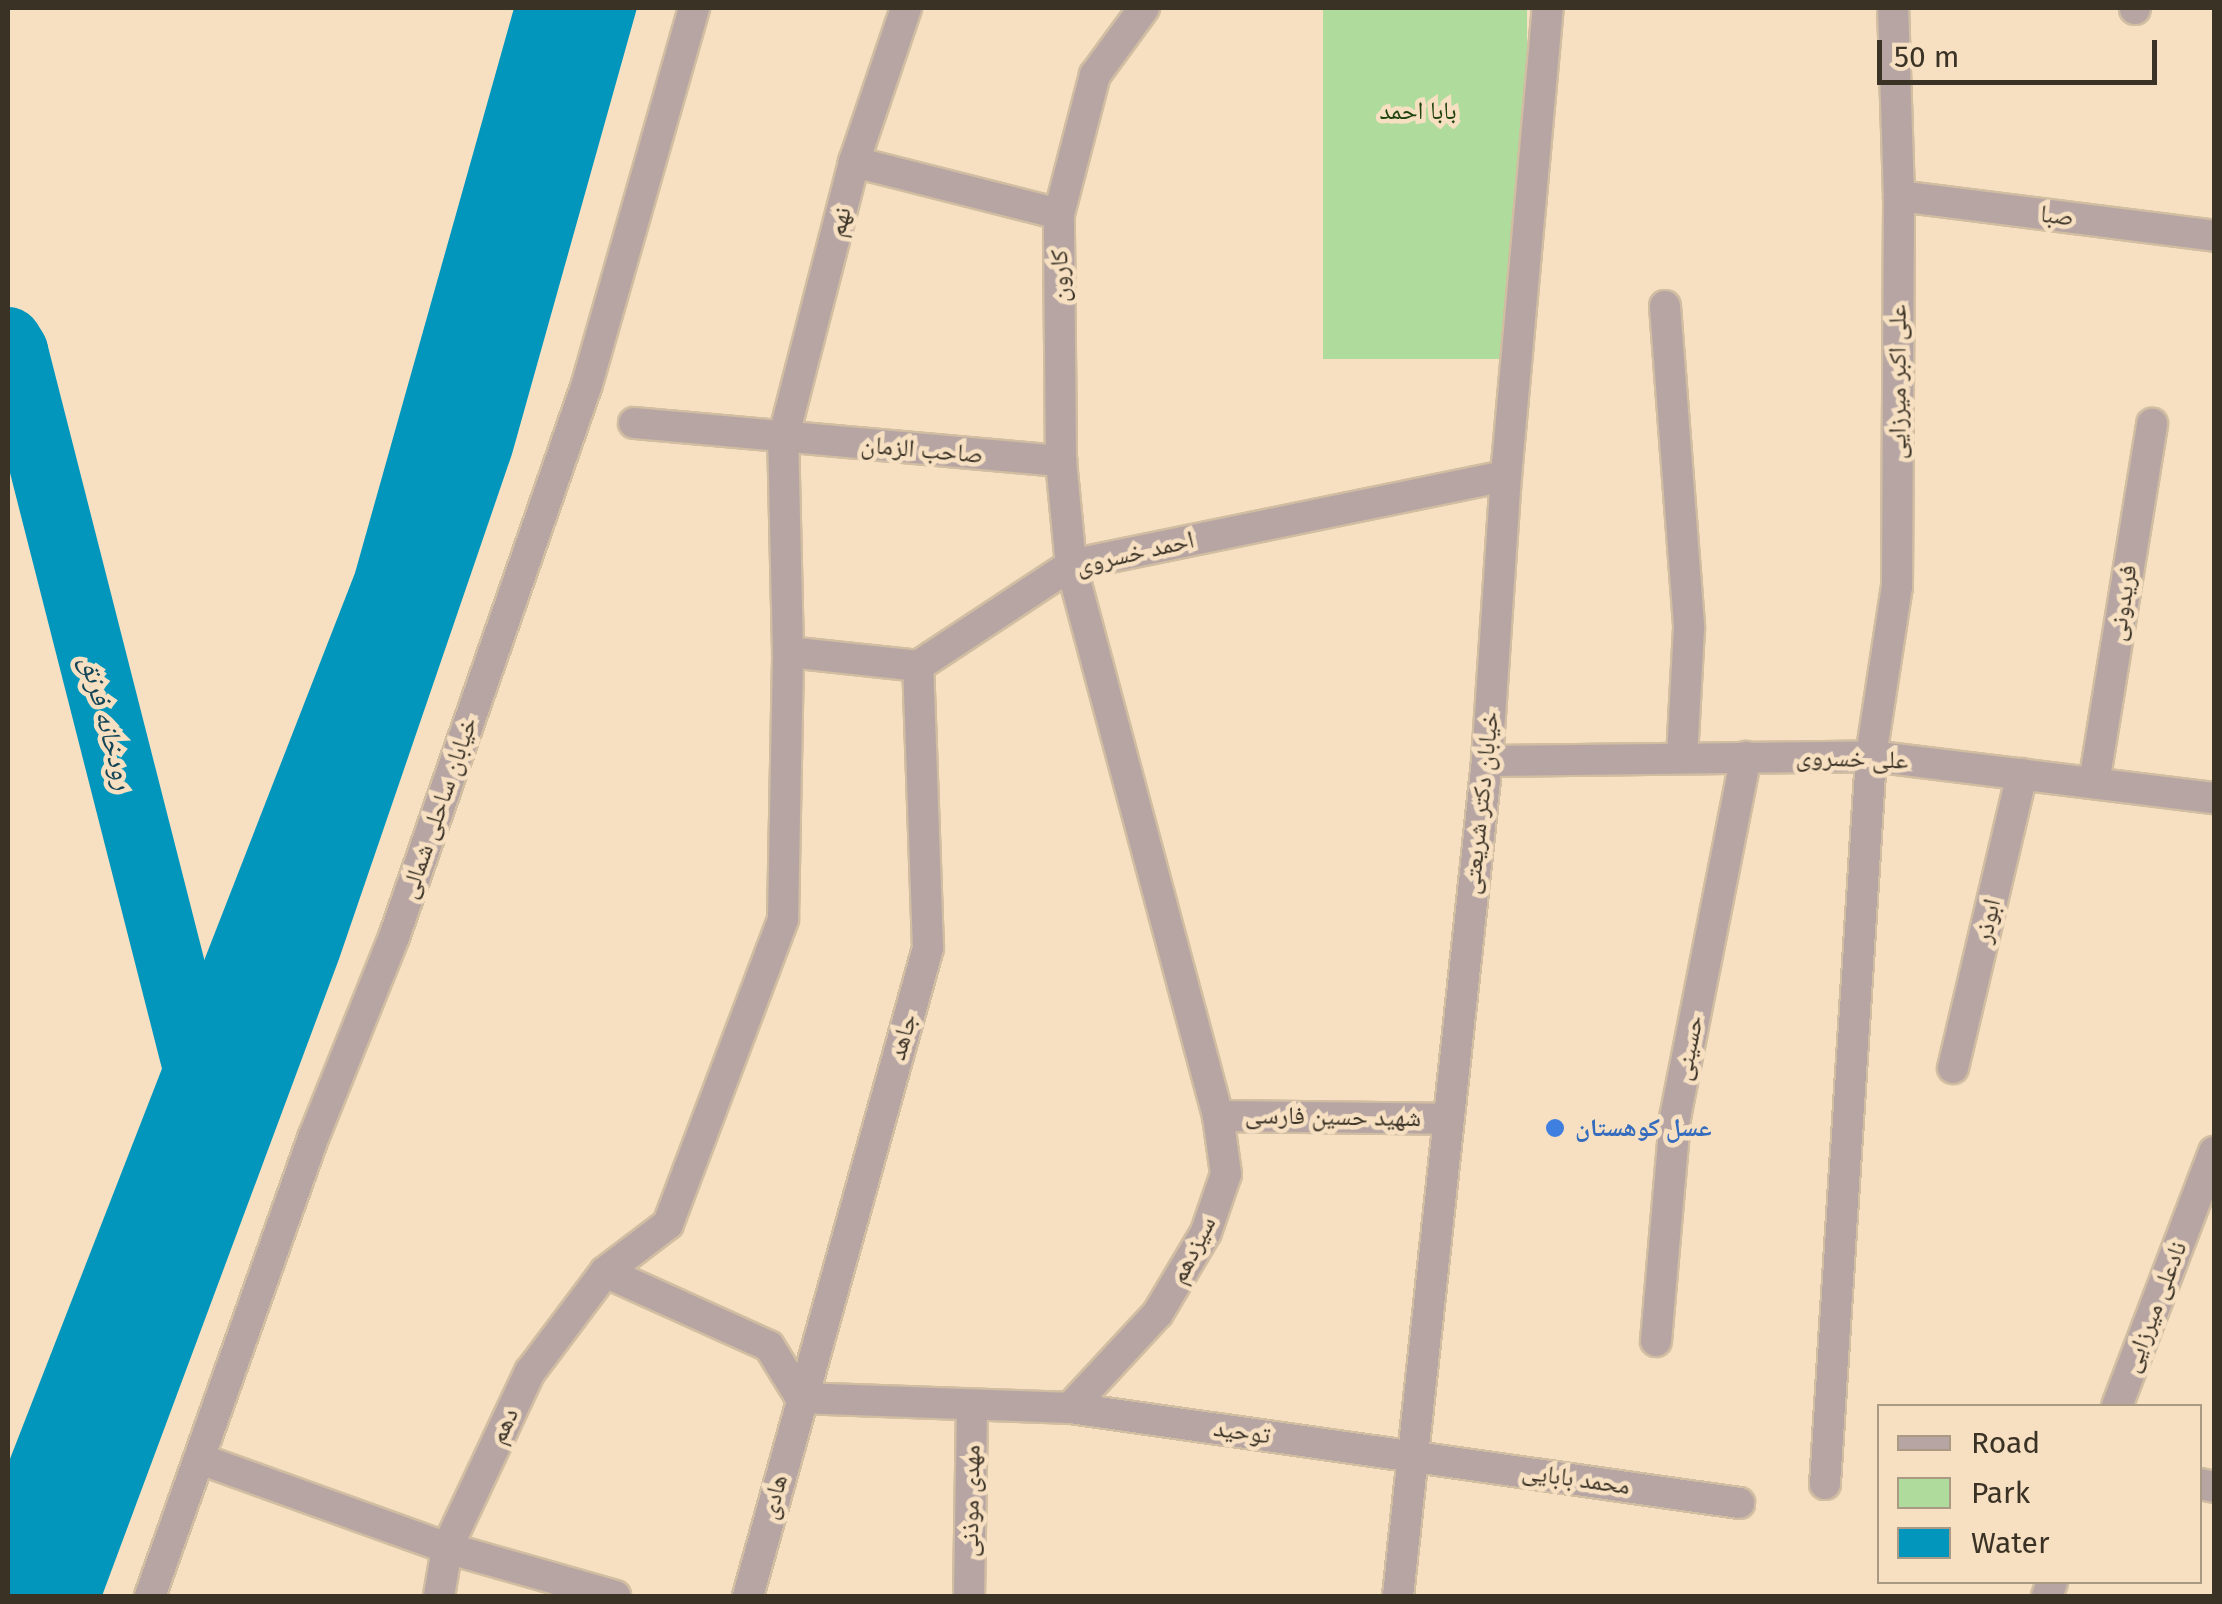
<!DOCTYPE html>
<html>
<head>
<meta charset="utf-8">
<style>
	body { margin:0 }
	#map { position:relative; width:2222px; height:1604px; overflow:hidden; background:#f6e0c1; font-family:"Fira Sans","Noto Naskh Arabic",sans-serif }
	div>[style] { position:absolute }
	.green>* { inset:0; background:#afdb9c; transform-origin:0 0 }
	.water>* { inset:0; background:#0396bd }
	.river>* { height:68px; margin:-34px; padding:0 34px; transform-origin:34px; border-radius:34px; background:#0396bd }
	.roads { filter:drop-shadow(2px 0 #d1bda2) drop-shadow(-2px 0 #d1bda2) drop-shadow(0 2px #d1bda2) drop-shadow(0 -2px #d1bda2) }
	.minor>* { height:30px; margin:-15px; padding:0 15px; transform-origin:15px; border-radius:15px; background:#b7a5a3 }
	.dots>* { width:28px; height:28px; translate:-50% -50%; box-sizing:border-box; border:5px solid #f6e0c1; border-radius:50% }
	span { translate:-50% -50%; white-space:nowrap; text-align:center; line-height:1.15; -webkit-text-stroke:9px #f6e0c1; paint-order:stroke }
	.park-label { font-size:25px; color:#20420c }
	.street-label { font-size:25px; color:#3b3226 }
	.shop-label { font-size:25px; color:#366cbe; font-weight:700 }
	.left { translate:0 -50%; text-align:left }
	.water-label { font-size:28px; color:#144557; font-style:italic }
	.frame { position:absolute; inset:0; border:10px solid #3b3226; pointer-events:none }
	.legend { position:absolute; left:1877px; top:1404px; width:325px; height:180px; box-sizing:border-box; background:#f6e0c1; border:2px solid #ab9a83; margin:0; padding:12px 18px; list-style:none; font-size:30px; color:#3b3226 }
	.legend li { display:flex; align-items:center; gap:20px; height:50px }
	.legend b { width:50px; border:2px solid #ab9a83 }
	.scale { position:absolute; left:1877px; top:40px; width:280px; height:45px; box-sizing:border-box; border:5px solid #3b3226; border-top:0; padding-left:12px; font-size:30px; line-height:35px; white-space:nowrap; color:#3b3226; -webkit-text-stroke:8px #f6e0c1; paint-order:stroke }
</style>
</head>
<body>
<div id="map">
	<div class="green">
		<div style="left:1323px;top:8px;width:204px;height:351px"></div>
	</div>
	<div class="water">
		<div style="clip-path:polygon(514px 8px,637px 8px,512px 454px,339px 959px,102px 1596px,8px 1596px,8px 1464px,355px 573px)"></div>
	</div>
	<div class="river">
		<div style="left:8px;top:341px;width:12px;rotate:59deg"></div>
		<div style="left:14px;top:351px;width:773px;rotate:75.69deg"></div>
	</div>
	<div class="roads">
		<div class="minor">
			<div style="left:2135px;top:9px;width:1px;rotate:-90deg"></div>
			<div style="left:854px;top:162px;width:211px;rotate:14.2deg"></div>
			<div style="left:1899px;top:196px;width:318px;rotate:7.2deg"></div>
			<div style="left:1665px;top:306px;width:323px;rotate:85.7deg"></div>
			<div style="left:1689px;top:628px;width:130px;rotate:93.1deg"></div>
			<div style="left:634px;top:423px;width:429px;rotate:5.1deg"></div>
			<div style="left:788px;top:652px;width:131px;rotate:6.1deg"></div>
			<div style="left:918px;top:666px;width:183px;rotate:-33.4deg"></div>
			<div style="left:1071px;top:565px;width:444px;rotate:-11.6deg"></div>
			<div style="left:1487px;top:761px;width:384px;rotate:-0.7deg"></div>
			<div style="left:1871px;top:756px;width:346px;rotate:7deg"></div>
			<div style="left:2094px;top:783px;width:364px;rotate:-80.8deg"></div>
			<div style="left:1953px;top:1068px;width:302px;rotate:-76.8deg"></div>
			<div style="left:1218px;top:1116px;width:230px;rotate:0.7deg"></div>
			<div style="left:605px;top:1272px;width:180px;rotate:24.3deg"></div>
			<div style="left:769px;top:1346px;width:61px;rotate:58.4deg"></div>
			<div style="left:801px;top:1398px;width:269px;rotate:2.1deg"></div>
			<div style="left:1070px;top:1408px;width:129px;rotate:-47.2deg"></div>
			<div style="left:1158px;top:1313px;width:94px;rotate:-59.3deg"></div>
			<div style="left:1206px;top:1232px;width:61px;rotate:-71deg"></div>
			<div style="left:1226px;top:1174px;width:59px;rotate:-97.9deg"></div>
			<div style="left:1218px;top:1116px;width:570px;rotate:-104.94deg"></div>
			<div style="left:1071px;top:565px;width:104px;rotate:-95.5deg"></div>
			<div style="left:1061px;top:461px;width:247px;rotate:-90.5deg"></div>
			<div style="left:1059px;top:214px;width:144px;rotate:-75.5deg"></div>
			<div style="left:1095px;top:75px;width:83px;rotate:-53.8deg"></div>
			<div style="left:1656px;top:1341px;width:224px;rotate:-85.1deg"></div>
			<div style="left:1675px;top:1118px;width:368px;rotate:-78.9deg"></div>
			<div style="left:2117px;top:1406px;width:272px;rotate:-69.1deg"></div>
			<div style="left:1070px;top:1408px;width:676px;rotate:8.08deg"></div>
			<div style="left:200px;top:1459px;width:263px;rotate:19.8deg"></div>
			<div style="left:447px;top:1548px;width:175px;rotate:15.9deg"></div>
			<div style="left:1825px;top:1484px;width:729px;rotate:-86.38deg"></div>
			<div style="left:1871px;top:756px;width:171px;rotate:-81.3deg"></div>
			<div style="left:1897px;top:587px;width:391px;rotate:-89.7deg"></div>
			<div style="left:1899px;top:196px;width:188px;rotate:-91.8deg"></div>
			<div style="left:2200px;top:1484px;width:14px;rotate:12deg"></div>
			<div style="left:150px;top:1596px;width:488px;rotate:-70.4deg"></div>
			<div style="left:314px;top:1136px;width:214px;rotate:-68.1deg"></div>
			<div style="left:394px;top:937px;width:586px;rotate:-70.76deg"></div>
			<div style="left:587px;top:384px;width:391px;rotate:-74.1deg"></div>
			<div style="left:439px;top:1596px;width:49px;rotate:-80.5deg"></div>
			<div style="left:447px;top:1548px;width:195px;rotate:-64.8deg"></div>
			<div style="left:530px;top:1372px;width:125px;rotate:-53.1deg"></div>
			<div style="left:605px;top:1272px;width:79px;rotate:-37.3deg"></div>
			<div style="left:668px;top:1224px;width:326px;rotate:-69.3deg"></div>
			<div style="left:783px;top:919px;width:267px;rotate:-88.9deg"></div>
			<div style="left:788px;top:652px;width:213px;rotate:-91.3deg"></div>
			<div style="left:783px;top:439px;width:286px;rotate:-75.6deg"></div>
			<div style="left:854px;top:162px;width:163px;rotate:-71.3deg"></div>
			<div style="left:748px;top:1596px;width:673px;rotate:-74.48deg"></div>
			<div style="left:928px;top:948px;width:282px;rotate:-92deg"></div>
			<div style="left:969px;top:1596px;width:190px;rotate:-89.1deg"></div>
			<div style="left:1398px;top:1596px;width:840px;rotate:-83.92deg"></div>
			<div style="left:1487px;top:761px;width:286px;rotate:-86.2deg"></div>
			<div style="left:1506px;top:476px;width:470px;rotate:-84.9deg"></div>
			<div style="left:2047px;top:1596px;width:15px;rotate:-70deg"></div>
		</div>
	</div>
	<div class="dots">
		<div style="left:1555px;top:1128px;background:#3f7fe0"></div>
	</div>
	<div class="park-label">
		<span style="left:1418px;top:111px">بابا احمد</span>
	</div>
	<div class="street-label">
		<span style="left:2057px;top:216px;rotate:7deg">صبا</span>
		<span style="left:840px;top:222px;rotate:-76deg">نهم</span>
		<span style="left:1060px;top:276px;rotate:-91deg">کارون</span>
		<span style="left:1898px;top:382px;rotate:-90deg">علی اکبر میرزایی</span>
		<span style="left:922px;top:450px;rotate:5deg">صاحب الزمان</span>
		<span style="left:1135px;top:553px;rotate:-13deg">احمد خسروی</span>
		<span style="left:2123px;top:603px;rotate:-81deg">فریدونی</span>
		<span style="left:1852px;top:759px;rotate:2deg">علی خسروی</span>
		<span style="left:1481px;top:803px;rotate:-84deg">خیابان دکتر شریعتی</span>
		<span style="left:439px;top:808px;rotate:-71deg">خیابان ساحلی شمالی</span>
		<span style="left:1988px;top:921px;rotate:-77deg">ابوذر</span>
		<span style="left:903px;top:1037px;rotate:-74deg">جاهد</span>
		<span style="left:1689px;top:1048px;rotate:-79deg">حسینی</span>
		<span style="left:1333px;top:1117px;rotate:1deg">شهید حسین فارسی</span>
		<span style="left:1193px;top:1250px;rotate:-63deg">سیزدهم</span>
		<span style="left:2155px;top:1307px;rotate:-69deg">نادعلی میرزایی</span>
		<span style="left:504px;top:1426px;rotate:-65deg">دهم</span>
		<span style="left:1242px;top:1432px;rotate:8deg">توحید</span>
		<span style="left:1576px;top:1479px;rotate:8deg">محمد بابایی</span>
		<span style="left:774px;top:1497px;rotate:-75deg">هادی</span>
		<span style="left:971px;top:1501px;rotate:-89deg">مهدی موذنی</span>
	</div>
	<div class="shop-label">
		<span class="left" style="left:1575px;top:1128px">عسل کوهستان</span>
	</div>
	<div class="water-label">
		<span style="left:107px;top:723px;rotate:75deg">رودخانه فرنق</span>
	</div>
	<div class="frame"></div>
	<ul class="legend">
	<li><b style="height:12px;background:#b7a5a3"></b>Road</li>
	<li><b style="height:28px;background:#afdb9c"></b>Park</li>
	<li><b style="height:28px;background:#0396bd"></b>Water</li>
	</ul>
	<div class="scale">50 m</div>
</div>
</body>
</html>
